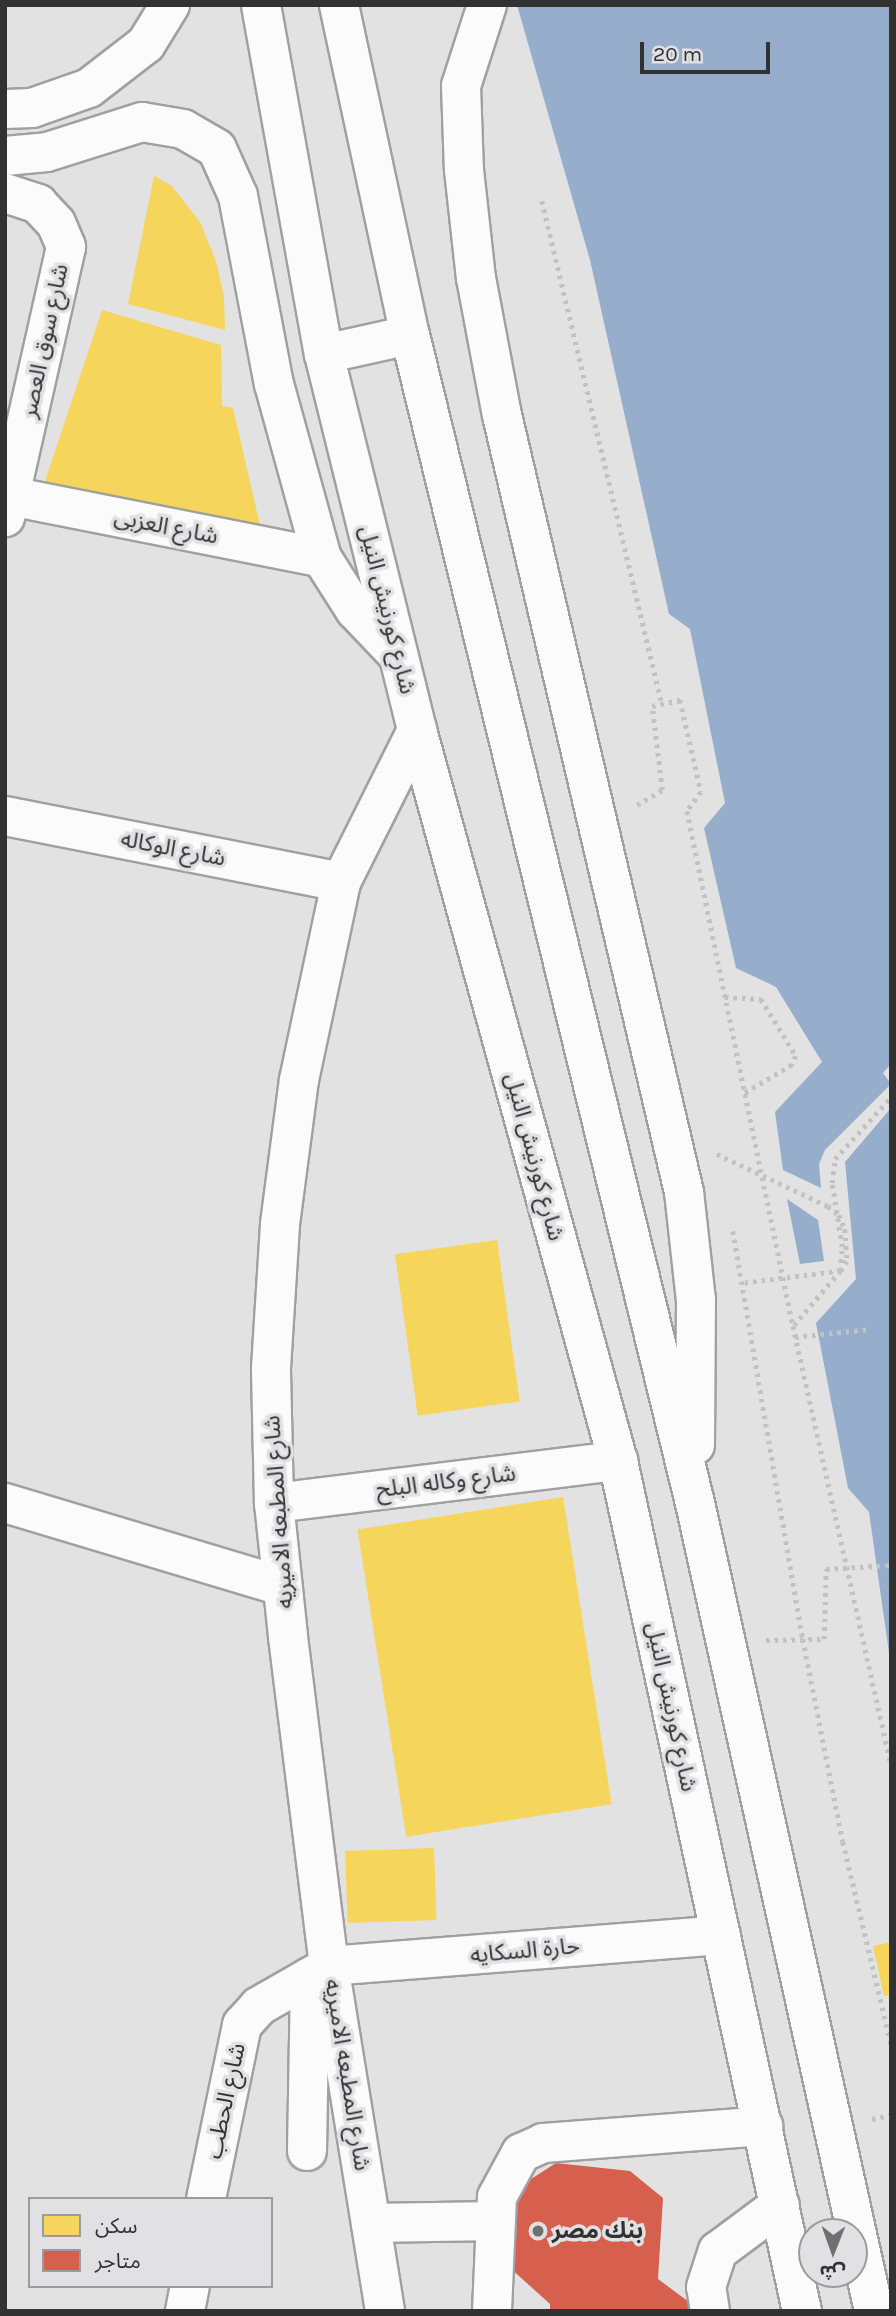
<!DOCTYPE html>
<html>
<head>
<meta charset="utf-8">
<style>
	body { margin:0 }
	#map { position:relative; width:896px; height:2316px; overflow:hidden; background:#e2e2e2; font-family:Karla,"Noto Sans Arabic",sans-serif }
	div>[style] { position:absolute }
	.water>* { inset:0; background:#96aecb }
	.homes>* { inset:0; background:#f6d55c; transform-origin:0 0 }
	.shops>* { inset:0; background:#d6604d }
	.path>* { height:4.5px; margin-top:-2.25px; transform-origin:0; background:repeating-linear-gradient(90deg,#c2c2c2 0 3.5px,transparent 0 8.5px) }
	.roads { filter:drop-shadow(2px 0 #a0a0a0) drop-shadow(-2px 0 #a0a0a0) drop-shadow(0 2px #a0a0a0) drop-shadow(0 -2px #a0a0a0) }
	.minor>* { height:38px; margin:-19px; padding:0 19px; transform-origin:19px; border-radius:19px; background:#fbfbfb }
	.highway>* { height:38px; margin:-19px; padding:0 19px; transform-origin:19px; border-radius:19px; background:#fbfbfb }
	.path-bridge>* { height:4.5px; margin-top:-2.25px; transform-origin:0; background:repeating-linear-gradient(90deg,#c2c2c2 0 3.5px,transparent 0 8.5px) }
	.dots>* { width:19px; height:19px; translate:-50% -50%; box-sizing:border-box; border:4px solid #e1e1e3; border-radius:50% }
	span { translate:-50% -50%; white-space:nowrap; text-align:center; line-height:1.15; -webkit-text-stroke:7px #e1e1e3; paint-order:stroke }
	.street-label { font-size:23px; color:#323233 }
	.poi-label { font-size:23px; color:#323233; font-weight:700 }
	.left { translate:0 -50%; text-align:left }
	.frame { position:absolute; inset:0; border:7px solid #323233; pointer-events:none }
	.legend { position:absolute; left:28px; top:2197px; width:245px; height:91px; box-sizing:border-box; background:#e1e1e3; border:2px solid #9b9b9d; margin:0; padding:9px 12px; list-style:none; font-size:21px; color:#323233 }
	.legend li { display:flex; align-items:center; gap:14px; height:35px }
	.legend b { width:35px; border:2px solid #9b9b9d }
	.north { position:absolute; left:798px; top:2218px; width:70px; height:70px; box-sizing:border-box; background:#e1e1e3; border:2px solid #9b9b9d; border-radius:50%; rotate:181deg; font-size:19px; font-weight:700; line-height:28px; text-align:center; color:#323233 }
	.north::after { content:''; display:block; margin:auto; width:24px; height:32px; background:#707070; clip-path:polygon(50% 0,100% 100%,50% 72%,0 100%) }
	.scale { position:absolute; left:640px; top:42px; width:130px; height:32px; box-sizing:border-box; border:4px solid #323233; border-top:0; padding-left:9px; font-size:21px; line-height:24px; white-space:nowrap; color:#323233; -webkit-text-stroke:5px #e1e1e3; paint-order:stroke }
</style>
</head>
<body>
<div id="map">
	<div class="water">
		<div style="clip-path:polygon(517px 5px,891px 5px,891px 1064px,883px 1073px,891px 1084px,825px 1150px,819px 1164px,821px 1188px,783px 1170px,775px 1112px,822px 1062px,776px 987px,736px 968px,704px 828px,725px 803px,690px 629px,669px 614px,590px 260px)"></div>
		<div style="clip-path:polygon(891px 1108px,891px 1667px,869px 1512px,848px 1488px,816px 1323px,856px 1279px,845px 1162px)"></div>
		<div style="clip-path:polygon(787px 1199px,818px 1220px,824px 1261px,800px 1264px)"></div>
	</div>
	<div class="homes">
		<div style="clip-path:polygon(154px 176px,172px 186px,200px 222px,216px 261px,224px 297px,225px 330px,128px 304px)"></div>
		<div style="clip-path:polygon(102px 310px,221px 345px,222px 406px,233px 408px,262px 534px,43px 487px)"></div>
		<div style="left:497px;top:1240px;width:163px;height:103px;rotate:82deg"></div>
		<div style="left:563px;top:1497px;width:311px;height:208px;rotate:81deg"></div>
		<div style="left:434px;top:1848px;width:72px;height:89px;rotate:88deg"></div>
		<div style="clip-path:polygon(891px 1942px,891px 1995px,884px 1996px,873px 1946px)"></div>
	</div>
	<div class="shops">
		<div style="clip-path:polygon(556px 2163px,630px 2171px,663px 2198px,658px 2279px,693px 2305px,692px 2311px,550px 2311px,550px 2304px,509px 2267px,517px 2188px)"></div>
	</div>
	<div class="path">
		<div style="left:542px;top:201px;width:517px;rotate:76.58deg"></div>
		<div style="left:637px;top:805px;width:29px;rotate:-31deg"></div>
		<div style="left:662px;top:790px;width:85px;rotate:-96.8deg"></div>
		<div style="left:652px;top:706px;width:29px;rotate:-12deg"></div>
		<div style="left:680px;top:700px;width:94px;rotate:77.1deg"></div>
		<div style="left:701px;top:792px;width:24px;rotate:126deg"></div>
		<div style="left:687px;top:811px;width:526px;rotate:78.37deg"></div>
		<div style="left:793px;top:1326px;width:449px;rotate:77.4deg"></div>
		<div style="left:725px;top:997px;width:36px;rotate:3deg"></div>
		<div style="left:761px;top:999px;width:67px;rotate:58.4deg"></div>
		<div style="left:796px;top:1056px;width:10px;rotate:114deg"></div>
		<div style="left:792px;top:1065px;width:55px;rotate:149.2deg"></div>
		<div style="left:733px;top:1231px;width:414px;rotate:80.3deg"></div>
		<div style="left:803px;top:1639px;width:207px;rotate:78.9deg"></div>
		<div style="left:843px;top:1842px;width:208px;rotate:76.6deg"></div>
		<div style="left:794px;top:1325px;width:71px;rotate:-49.6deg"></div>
		<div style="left:840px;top:1271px;width:24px;rotate:-85deg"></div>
		<div style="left:842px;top:1247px;width:65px;rotate:-98.9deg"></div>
		<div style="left:832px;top:1183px;width:24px;rotate:-83deg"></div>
		<div style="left:835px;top:1159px;width:84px;rotate:-47.9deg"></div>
		<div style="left:795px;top:1337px;width:76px;rotate:-6deg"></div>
		<div style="left:766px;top:1640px;width:58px;rotate:-1deg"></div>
		<div style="left:824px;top:1639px;width:70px;rotate:-88.4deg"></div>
		<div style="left:826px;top:1569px;width:65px;rotate:-3.5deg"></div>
		<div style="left:872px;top:2119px;width:19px;rotate:-12deg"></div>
	</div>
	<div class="roads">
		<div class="minor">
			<div style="left:5px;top:193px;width:35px;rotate:18deg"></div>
			<div style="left:38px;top:204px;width:26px;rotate:47deg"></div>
			<div style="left:56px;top:223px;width:26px;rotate:67deg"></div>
			<div style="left:66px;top:247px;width:277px;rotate:102.7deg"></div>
			<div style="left:10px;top:496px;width:318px;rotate:11.2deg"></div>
			<div style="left:5px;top:816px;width:342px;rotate:11.1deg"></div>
			<div style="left:5px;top:1503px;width:289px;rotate:16.7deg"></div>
			<div style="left:274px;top:1503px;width:347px;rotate:-7deg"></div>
			<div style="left:307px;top:2151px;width:174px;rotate:-89deg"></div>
			<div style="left:206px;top:2199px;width:178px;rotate:-78.3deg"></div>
			<div style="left:242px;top:2025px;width:25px;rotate:-48deg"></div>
			<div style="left:259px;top:2006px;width:81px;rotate:-29.7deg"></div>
			<div style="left:329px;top:1966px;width:393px;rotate:-4.5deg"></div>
			<div style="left:371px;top:2223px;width:125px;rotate:-0.9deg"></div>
			<div style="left:185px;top:2311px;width:25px;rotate:-79deg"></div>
			<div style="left:385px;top:2311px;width:350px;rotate:-99.2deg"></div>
			<div style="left:329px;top:1966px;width:333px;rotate:-97.1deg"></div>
			<div style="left:288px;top:1636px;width:134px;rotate:-96deg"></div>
			<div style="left:274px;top:1503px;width:135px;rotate:-91.3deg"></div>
			<div style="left:271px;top:1368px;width:144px;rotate:-86.4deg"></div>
			<div style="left:280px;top:1224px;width:145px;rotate:-82.5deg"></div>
			<div style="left:299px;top:1080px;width:202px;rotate:-78deg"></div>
			<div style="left:341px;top:882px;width:170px;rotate:-63.4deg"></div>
			<div style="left:492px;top:2311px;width:114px;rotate:-87.5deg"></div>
			<div style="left:497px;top:2197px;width:50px;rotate:-61.4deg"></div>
			<div style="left:521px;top:2153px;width:24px;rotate:-24deg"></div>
			<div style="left:543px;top:2143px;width:221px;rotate:-4.4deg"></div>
			<div style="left:710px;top:2311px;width:24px;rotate:-99deg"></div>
			<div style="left:706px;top:2287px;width:38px;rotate:-72deg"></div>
			<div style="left:718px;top:2251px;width:77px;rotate:-36.6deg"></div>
		</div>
		<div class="highway">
			<div style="left:261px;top:5px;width:355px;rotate:79.8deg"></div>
			<div style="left:324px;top:354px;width:387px;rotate:76.1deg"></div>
			<div style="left:417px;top:730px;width:758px;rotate:74.63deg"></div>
			<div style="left:618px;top:1461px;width:870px;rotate:77.79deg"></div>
			<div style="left:339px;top:5px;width:338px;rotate:77.9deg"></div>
			<div style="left:410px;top:335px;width:1202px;rotate:76.29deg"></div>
			<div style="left:695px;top:1503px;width:828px;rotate:77.51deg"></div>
			<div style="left:487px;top:5px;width:85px;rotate:107.8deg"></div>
			<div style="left:461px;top:86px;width:84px;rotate:88deg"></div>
			<div style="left:464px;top:170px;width:109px;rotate:83.7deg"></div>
			<div style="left:476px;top:278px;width:139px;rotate:79.3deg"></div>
			<div style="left:502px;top:415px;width:798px;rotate:76.82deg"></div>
			<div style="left:684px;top:1192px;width:109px;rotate:83.7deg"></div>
			<div style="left:696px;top:1300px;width:145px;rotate:90.4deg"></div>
			<div style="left:5px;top:109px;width:27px;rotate:-2deg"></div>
			<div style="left:32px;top:108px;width:60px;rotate:-19.3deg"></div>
			<div style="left:89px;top:88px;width:72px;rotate:-37.7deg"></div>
			<div style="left:146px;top:44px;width:46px;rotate:-58.4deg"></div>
			<div style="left:5px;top:156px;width:42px;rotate:-5.4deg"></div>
			<div style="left:47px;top:152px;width:100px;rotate:-17.5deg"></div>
			<div style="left:142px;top:122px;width:42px;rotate:9.7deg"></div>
			<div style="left:183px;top:129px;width:39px;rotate:30deg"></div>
			<div style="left:217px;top:149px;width:51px;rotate:65.9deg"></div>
			<div style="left:238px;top:196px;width:191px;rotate:79.2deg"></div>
			<div style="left:274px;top:384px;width:180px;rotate:74.6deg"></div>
			<div style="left:322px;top:558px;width:62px;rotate:57.6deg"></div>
			<div style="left:355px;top:610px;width:59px;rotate:46.4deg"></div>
			<div style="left:324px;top:354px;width:88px;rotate:-12.5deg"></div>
		</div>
	</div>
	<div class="path-bridge">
		<div style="left:717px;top:1154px;width:123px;rotate:25.1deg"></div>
		<div style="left:828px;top:1206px;width:14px;rotate:39deg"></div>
		<div style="left:839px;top:1215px;width:15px;rotate:67deg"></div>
		<div style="left:845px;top:1229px;width:32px;rotate:86deg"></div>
		<div style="left:847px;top:1261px;width:12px;rotate:121deg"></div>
		<div style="left:841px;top:1271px;width:98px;rotate:172.9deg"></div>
	</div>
	<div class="dots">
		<div style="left:538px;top:2231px;background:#707070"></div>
	</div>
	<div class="street-label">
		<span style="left:45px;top:341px;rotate:-78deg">شارع سوق العصر</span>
		<span style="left:166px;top:527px;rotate:11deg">شارع العزبى</span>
		<span style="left:387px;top:610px;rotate:76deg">شارع كورنيش النيل</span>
		<span style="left:173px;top:849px;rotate:11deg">شارع الوكاله</span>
		<span style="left:534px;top:1157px;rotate:75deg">شارع كورنيش النيل</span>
		<span style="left:446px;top:1482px;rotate:-7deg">شارع وكاله البلح</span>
		<span style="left:279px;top:1512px;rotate:-94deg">شارع المطبعه الاميريه</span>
		<span style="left:671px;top:1707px;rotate:78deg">شارع كورنيش النيل</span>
		<span style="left:525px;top:1951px;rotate:-5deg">حارة السكايه</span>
		<span style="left:347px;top:2075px;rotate:81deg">شارع المطبعه الاميريه</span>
		<span style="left:226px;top:2101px;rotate:-78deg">شارع الحطب</span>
	</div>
	<div class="poi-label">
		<span class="left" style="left:552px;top:2231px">بنك مصر</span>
	</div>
	<div class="frame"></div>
	<ul class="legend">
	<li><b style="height:19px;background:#f6d55c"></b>سكن</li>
	<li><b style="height:19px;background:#d6604d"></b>متاجر</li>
	</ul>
	<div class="north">ش</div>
	<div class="scale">20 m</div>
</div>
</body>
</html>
